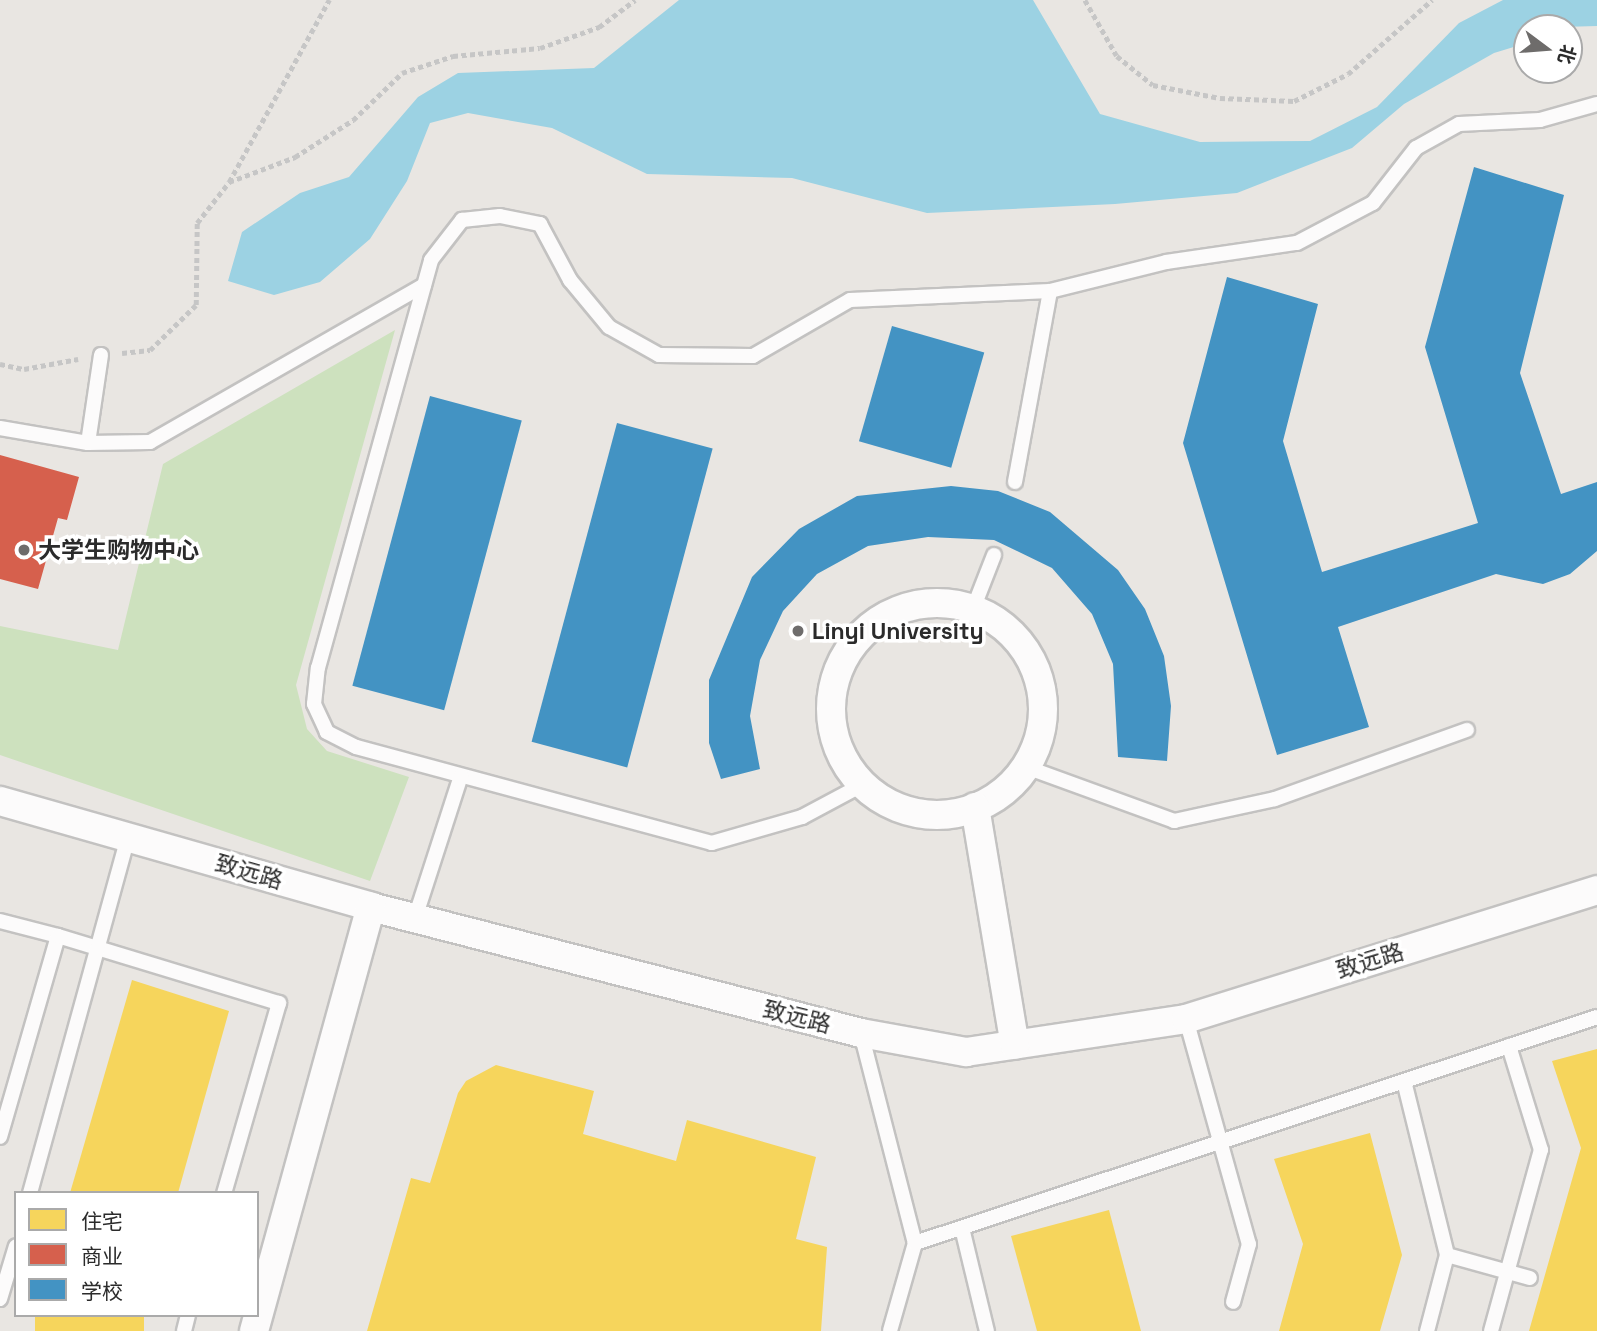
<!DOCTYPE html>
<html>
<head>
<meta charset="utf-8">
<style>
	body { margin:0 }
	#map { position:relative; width:1597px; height:1331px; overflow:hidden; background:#e9e6e2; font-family:"Space Grotesk","Noto Sans SC",sans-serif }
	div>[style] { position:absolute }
	.green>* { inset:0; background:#cde1be }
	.water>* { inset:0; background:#9cd2e3 }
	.homes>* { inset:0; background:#f6d55c; transform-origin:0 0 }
	.shops>* { inset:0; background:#d6604d }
	.schools>* { inset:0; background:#4393c3; transform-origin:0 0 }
	.path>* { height:4.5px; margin-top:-2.25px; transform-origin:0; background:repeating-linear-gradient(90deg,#c6c6c6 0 5px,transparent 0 8.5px) }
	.roads { filter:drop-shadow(2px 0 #c3c2c1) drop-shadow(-2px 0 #c3c2c1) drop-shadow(0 2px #c3c2c1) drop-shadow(0 -2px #c3c2c1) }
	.service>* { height:14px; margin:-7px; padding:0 7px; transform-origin:7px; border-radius:7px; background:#fcfbfb }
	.minor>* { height:28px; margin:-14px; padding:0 14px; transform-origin:14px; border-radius:14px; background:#fcfbfb }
	.minor>.ring { margin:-14px; padding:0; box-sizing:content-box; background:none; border:28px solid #fcfbfb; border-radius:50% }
	.dots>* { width:19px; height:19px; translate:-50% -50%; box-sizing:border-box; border:4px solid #fff; border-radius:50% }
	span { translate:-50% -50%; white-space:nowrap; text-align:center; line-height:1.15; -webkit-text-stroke:7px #fff; paint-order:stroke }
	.poi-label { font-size:23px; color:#2b2b2b; font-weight:700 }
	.left { translate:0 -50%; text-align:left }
	.street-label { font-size:23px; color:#2b2b2b }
	.legend { position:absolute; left:14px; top:1191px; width:245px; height:126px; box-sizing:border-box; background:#fff; border:2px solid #aaa; margin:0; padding:9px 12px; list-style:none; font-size:21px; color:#2b2b2b }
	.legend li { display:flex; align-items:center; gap:14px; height:35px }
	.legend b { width:35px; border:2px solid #aaa }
	.north { position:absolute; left:1513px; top:14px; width:70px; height:70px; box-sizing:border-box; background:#fff; border:2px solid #aaa; border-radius:50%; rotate:106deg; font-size:19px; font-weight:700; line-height:28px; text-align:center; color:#2b2b2b }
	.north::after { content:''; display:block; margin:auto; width:24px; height:32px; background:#6e6c6b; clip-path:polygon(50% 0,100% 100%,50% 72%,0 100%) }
</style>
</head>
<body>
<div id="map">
	<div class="green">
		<div style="clip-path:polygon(395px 330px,296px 685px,307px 729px,327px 751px,409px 777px,370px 881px,0 755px,0 626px,118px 650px,163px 464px)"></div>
	</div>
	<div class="water">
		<div style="clip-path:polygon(679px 0,1033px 0,1100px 114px,1200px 142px,1310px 141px,1377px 107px,1459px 23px,1503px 0,1597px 0,1597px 26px,1527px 28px,1527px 43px,1494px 53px,1404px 104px,1352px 148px,1237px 193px,1115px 204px,927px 213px,792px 178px,647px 174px,552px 128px,468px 113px,430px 123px,407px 181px,370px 239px,320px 282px,274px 295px,228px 281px,242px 232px,300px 193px,349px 177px,418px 97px,458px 73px,594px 68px)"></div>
	</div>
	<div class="homes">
		<div style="clip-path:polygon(132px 980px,229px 1011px,178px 1193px,70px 1193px)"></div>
		<div style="clip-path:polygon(1597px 1049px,1597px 1331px,1529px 1331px,1581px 1148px,1552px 1061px)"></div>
		<div style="clip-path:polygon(496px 1065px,594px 1091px,583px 1134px,676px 1161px,687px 1120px,816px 1157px,796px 1239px,827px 1247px,821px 1331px,367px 1331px,411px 1178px,430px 1183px,458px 1093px,466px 1081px)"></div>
		<div style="clip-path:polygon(1370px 1133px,1402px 1255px,1380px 1331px,1279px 1331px,1303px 1244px,1274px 1159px)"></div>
		<div style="clip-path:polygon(1109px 1210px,1141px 1331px,1037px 1331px,1011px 1236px)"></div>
		<div style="left:35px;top:1315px;width:109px;height:17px"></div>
	</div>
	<div class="shops">
		<div style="clip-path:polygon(0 455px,79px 477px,67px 520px,58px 518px,38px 589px,0 579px)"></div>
	</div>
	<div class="schools">
		<div style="clip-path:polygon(1474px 167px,1564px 195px,1520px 373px,1561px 494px,1597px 482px,1597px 551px,1570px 574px,1543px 584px,1496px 574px,1338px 627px,1369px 727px,1277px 755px,1183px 443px,1227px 277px,1318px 304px,1283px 441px,1322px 572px,1478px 523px,1425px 347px)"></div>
		<div style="left:892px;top:326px;width:96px;height:120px;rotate:16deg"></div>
		<div style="left:430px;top:396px;width:95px;height:300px;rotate:15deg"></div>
		<div style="left:617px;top:423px;width:99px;height:330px;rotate:15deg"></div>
		<div style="clip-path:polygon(951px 486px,998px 491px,1050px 512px,1118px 570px,1145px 609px,1164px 656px,1171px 706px,1167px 761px,1118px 757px,1113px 664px,1092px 614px,1052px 568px,994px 540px,928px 537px,868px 546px,817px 574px,783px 611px,760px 660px,750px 716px,760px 769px,721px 779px,709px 743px,709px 680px,752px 577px,799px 529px,857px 496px)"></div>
	</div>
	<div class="path">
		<div style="left:1085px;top:0;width:64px;rotate:60.3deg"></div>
		<div style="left:1117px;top:56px;width:46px;rotate:38.9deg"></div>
		<div style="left:1153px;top:85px;width:68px;rotate:11deg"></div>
		<div style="left:1220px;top:98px;width:74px;rotate:2.3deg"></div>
		<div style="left:1294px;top:101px;width:60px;rotate:-26.6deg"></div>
		<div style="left:1348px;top:74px;width:112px;rotate:-41.4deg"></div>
		<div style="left:229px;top:182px;width:208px;rotate:-61.2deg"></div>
		<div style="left:122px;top:353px;width:28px;rotate:-6deg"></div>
		<div style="left:150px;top:350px;width:64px;rotate:-44.4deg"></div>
		<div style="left:196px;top:305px;width:82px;rotate:-89.3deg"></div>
		<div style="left:197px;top:223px;width:52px;rotate:-52deg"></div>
		<div style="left:229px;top:182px;width:71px;rotate:-20.7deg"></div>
		<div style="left:295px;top:157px;width:69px;rotate:-32.5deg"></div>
		<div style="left:353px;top:120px;width:68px;rotate:-43.8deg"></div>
		<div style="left:402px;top:73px;width:54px;rotate:-18.4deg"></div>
		<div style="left:453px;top:56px;width:87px;rotate:-5.3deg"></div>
		<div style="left:540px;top:48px;width:63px;rotate:-19.6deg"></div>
		<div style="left:599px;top:27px;width:45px;rotate:-36.9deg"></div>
		<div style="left:0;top:364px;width:25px;rotate:12deg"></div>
		<div style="left:24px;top:369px;width:55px;rotate:-10.5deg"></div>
	</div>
	<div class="roads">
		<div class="service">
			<div style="left:0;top:428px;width:89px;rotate:9.7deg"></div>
			<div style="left:88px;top:443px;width:62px;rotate:-0.9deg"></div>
			<div style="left:150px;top:442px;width:316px;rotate:-29.8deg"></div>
			<div style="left:88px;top:443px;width:89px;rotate:-81.6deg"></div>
			<div style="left:1015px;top:482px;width:194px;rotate:-79.6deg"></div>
			<div style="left:973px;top:609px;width:58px;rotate:-68.7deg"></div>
			<div style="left:1026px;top:767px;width:158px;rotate:20deg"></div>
			<div style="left:1174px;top:821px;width:103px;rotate:-12.3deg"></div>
			<div style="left:1275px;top:799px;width:204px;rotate:-19.8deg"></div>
			<div style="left:862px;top:785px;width:68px;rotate:151.9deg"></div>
			<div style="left:802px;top:817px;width:94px;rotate:163.9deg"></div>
			<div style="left:712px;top:843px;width:369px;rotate:-164.9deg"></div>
			<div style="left:356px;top:747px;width:33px;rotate:-153deg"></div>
			<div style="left:327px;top:732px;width:31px;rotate:-115deg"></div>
			<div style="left:314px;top:704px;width:36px;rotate:-84deg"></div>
			<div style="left:318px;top:668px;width:423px;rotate:-74.5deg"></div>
			<div style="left:431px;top:260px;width:51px;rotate:-52.2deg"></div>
			<div style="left:462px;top:220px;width:38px;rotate:-6deg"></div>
			<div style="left:500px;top:216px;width:41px;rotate:11.3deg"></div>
			<div style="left:540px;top:224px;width:64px;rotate:61.8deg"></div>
			<div style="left:570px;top:280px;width:61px;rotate:50.3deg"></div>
			<div style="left:609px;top:327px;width:57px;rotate:29.2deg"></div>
			<div style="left:659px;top:355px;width:94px;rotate:0.6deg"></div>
			<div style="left:753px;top:356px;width:112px;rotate:-30deg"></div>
			<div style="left:850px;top:300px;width:200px;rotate:-2.6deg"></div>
			<div style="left:1050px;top:291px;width:120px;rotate:-14deg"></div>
			<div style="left:1166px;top:262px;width:132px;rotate:-8.3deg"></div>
			<div style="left:1297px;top:243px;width:86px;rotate:-27.8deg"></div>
			<div style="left:1373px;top:203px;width:70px;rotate:-52deg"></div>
			<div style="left:1416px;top:148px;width:49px;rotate:-29.2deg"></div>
			<div style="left:1459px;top:124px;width:81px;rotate:-2.8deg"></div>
			<div style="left:1540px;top:120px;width:59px;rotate:-15.7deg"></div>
			<div style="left:415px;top:918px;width:149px;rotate:-72.1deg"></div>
			<div style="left:0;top:921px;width:60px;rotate:14.5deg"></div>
			<div style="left:58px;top:936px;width:209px;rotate:106.1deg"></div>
			<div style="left:58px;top:936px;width:231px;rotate:16.9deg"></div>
			<div style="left:279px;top:1003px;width:198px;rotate:106.1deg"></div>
			<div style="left:1186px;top:1019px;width:234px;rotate:74.4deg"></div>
			<div style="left:1249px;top:1244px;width:60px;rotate:105.4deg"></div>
			<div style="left:861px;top:1033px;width:217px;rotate:75.6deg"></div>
			<div style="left:915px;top:1243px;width:91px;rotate:105.9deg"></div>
			<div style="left:1404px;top:1081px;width:179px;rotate:76.1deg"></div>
			<div style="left:1447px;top:1255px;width:79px;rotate:104.7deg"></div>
			<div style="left:30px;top:1193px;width:368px;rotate:-74.6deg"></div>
			<div style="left:962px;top:1228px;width:106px;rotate:76.4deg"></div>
			<div style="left:915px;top:1243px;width:718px;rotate:-18.33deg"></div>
			<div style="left:1447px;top:1255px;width:86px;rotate:15.5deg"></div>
			<div style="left:0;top:1299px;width:55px;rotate:-73.2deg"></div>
			<div style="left:184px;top:1331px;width:16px;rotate:-76deg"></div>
			<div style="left:1491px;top:1331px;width:188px;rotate:-74.6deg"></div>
			<div style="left:1541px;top:1150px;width:109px;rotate:-107.1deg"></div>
		</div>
		<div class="minor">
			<div class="ring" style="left:831px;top:603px;width:184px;height:184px"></div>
			<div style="left:0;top:801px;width:386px;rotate:15.9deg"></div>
			<div style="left:371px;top:907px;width:506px;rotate:14.42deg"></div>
			<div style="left:861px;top:1033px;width:107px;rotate:10.3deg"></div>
			<div style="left:966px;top:1052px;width:222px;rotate:-8.5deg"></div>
			<div style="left:1186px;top:1019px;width:431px;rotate:-17.4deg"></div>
			<div style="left:975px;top:807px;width:241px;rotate:80.5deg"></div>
			<div style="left:254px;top:1331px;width:440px;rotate:-74.6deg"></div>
		</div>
	</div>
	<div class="dots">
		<div style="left:24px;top:550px;background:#6e6c6b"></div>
		<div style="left:798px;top:631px;background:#6e6c6b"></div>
	</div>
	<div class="poi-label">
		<span class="left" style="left:38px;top:550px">大学生购物中心</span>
		<span class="left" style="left:812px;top:631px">Linyi University</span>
	</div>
	<div class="street-label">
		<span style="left:249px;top:872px;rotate:16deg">致远路</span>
		<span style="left:1370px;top:961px;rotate:-17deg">致远路</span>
		<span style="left:797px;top:1017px;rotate:14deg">致远路</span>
	</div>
	<ul class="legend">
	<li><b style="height:19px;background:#f6d55c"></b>住宅</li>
	<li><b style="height:19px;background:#d6604d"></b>商业</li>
	<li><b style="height:19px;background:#4393c3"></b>学校</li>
	</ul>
	<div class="north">北</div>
</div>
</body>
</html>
